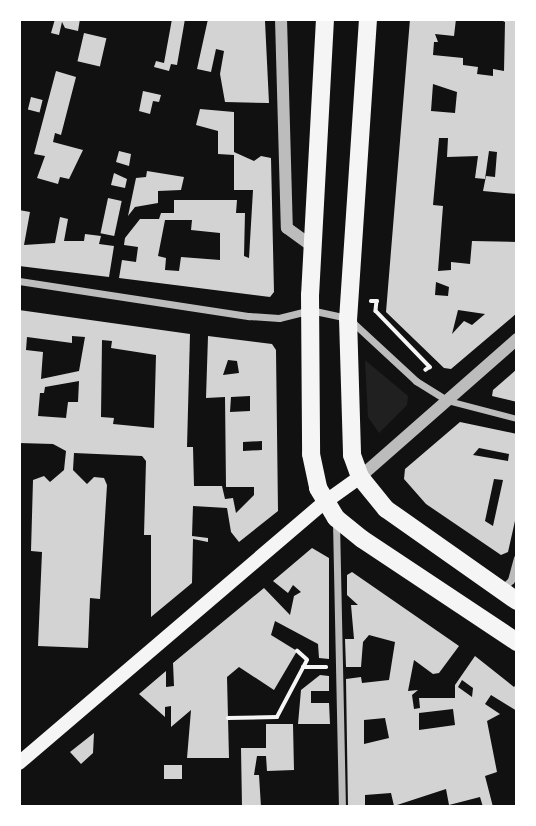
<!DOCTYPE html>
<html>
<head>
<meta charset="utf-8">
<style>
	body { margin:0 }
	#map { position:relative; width:536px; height:826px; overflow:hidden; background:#111; font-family:"Noto Sans",sans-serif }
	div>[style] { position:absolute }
	.green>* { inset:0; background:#202020 }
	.building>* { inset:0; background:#d3d3d3; transform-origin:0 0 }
	.path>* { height:3.5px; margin:-1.75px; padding:0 1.75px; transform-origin:1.75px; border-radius:1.75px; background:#f5f5f5 }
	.pedestrian>* { height:6px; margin:-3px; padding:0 3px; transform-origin:3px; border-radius:3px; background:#bcbcbc }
	.minor>* { height:7px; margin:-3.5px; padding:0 3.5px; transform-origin:3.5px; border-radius:3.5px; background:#bcbcbc }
	.tertiary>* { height:12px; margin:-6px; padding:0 6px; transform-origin:6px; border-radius:6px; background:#bcbcbc }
	.secondary>* { height:14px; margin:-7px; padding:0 7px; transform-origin:7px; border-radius:7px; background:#f5f5f5 }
	.primary>* { height:18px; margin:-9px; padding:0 9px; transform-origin:9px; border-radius:9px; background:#f5f5f5 }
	span { translate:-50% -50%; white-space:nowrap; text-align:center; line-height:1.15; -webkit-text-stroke:7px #fff; paint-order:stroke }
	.frame { position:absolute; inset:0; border:21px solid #fff; pointer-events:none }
</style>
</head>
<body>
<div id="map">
	<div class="green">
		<div style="clip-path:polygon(365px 360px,408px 396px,407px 405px,379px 433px,368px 417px)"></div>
	</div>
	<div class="building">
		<div style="clip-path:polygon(55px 19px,80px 19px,78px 31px,65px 28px,62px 22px,59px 35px,51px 33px)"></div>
		<div style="clip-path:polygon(172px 19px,185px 19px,177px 65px,171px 64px,169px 71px,154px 67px,156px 61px,164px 63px)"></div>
		<div style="clip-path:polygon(208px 19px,265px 21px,269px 103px,225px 102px,220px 74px,224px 51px,216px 49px,211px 72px,197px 69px)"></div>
		<div style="clip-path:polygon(evenodd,410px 19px,456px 19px,454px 36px,435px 34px,438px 42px,434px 42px,433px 55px,463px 58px,463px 65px,478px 67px,477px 74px,493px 76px,493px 69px,504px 71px,505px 22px,499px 19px,517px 19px,517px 194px,483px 191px,486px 176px,495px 177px,497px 152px,489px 151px,485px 179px,475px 178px,478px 156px,447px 157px,448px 138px,439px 138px,433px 205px,443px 206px,438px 271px,451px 270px,451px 262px,470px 264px,472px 241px,517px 242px,517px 313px,451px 369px,444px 368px,386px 312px,410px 19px,433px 84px,457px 92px,455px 113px,431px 111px,433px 84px,410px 19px,436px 282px,449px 287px,448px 296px,435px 295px,436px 282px,410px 19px,458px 310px,485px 314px,472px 325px,464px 321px,452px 334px,458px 310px)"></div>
		<div style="left:84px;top:33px;width:23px;height:29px;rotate:13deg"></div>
		<div style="clip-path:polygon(56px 71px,76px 77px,61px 135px,55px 133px,53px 142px,83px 150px,69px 179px,60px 177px,58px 184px,37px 178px,45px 156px,34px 154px)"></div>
		<div style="clip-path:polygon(143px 91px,161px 95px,159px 102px,153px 101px,150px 114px,139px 111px)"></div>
		<div style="left:31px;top:97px;width:12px;height:13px;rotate:14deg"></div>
		<div style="clip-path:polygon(evenodd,200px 109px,234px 112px,234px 152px,254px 161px,261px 156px,271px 158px,274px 292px,270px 297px,119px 278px,122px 260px,136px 262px,138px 247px,124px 245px,125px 238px,140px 219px,159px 219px,161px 213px,174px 213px,174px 200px,237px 200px,236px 213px,245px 213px,244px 256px,249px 258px,253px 190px,234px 190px,234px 155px,218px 154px,218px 131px,196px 125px,200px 109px,165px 220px,192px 220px,191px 230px,220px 233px,220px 260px,181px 257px,179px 271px,165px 270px,166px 258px,158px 256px,165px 220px)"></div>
		<div style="clip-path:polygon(119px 151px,131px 154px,129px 166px,116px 162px)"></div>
		<div style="clip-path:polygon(147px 171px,184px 177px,181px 190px,158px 191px,158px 203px,135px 207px,128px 216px,136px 178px,146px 177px)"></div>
		<div style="clip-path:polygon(114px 173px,127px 179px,125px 188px,111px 185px)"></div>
		<div style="left:108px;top:198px;width:14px;height:36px;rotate:12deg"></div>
		<div style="clip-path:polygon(19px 210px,30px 212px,24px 245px,55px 243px,60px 217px,68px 219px,64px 241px,84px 241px,85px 234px,101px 236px,99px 244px,114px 246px,109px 277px,19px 266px)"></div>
		<div style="clip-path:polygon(evenodd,19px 310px,190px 334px,187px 447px,193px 447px,194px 486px,222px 486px,225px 499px,233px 498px,236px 513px,254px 495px,254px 487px,226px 487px,225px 397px,206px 398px,208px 336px,272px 344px,276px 350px,278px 511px,239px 542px,231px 532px,227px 508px,193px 506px,192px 536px,208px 538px,208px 542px,193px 539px,192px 583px,151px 617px,151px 535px,144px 535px,146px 461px,142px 456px,74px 453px,73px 470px,87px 484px,94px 477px,104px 478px,107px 485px,100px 599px,90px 598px,88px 648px,38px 646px,42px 552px,31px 551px,33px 480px,44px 476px,50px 482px,64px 470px,66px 451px,53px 444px,19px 443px,19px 310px,72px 336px,85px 337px,79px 371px,41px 379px,43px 352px,26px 350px,27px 337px,72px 343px,72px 336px,19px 310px,102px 340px,112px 341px,111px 348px,156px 355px,154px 428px,113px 424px,114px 418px,101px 417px,102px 340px,19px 310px,228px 360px,237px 361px,239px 373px,223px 375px,228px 360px,19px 310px,79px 381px,78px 402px,68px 402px,66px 418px,38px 416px,40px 393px,44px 393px,45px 387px,79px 381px,19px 310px,250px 396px,250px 411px,230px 412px,231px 397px,250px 396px,19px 310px,262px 441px,262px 450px,243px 451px,243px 442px,262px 441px)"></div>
		<div style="clip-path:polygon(517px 369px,517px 402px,492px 396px,493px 390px)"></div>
		<div style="clip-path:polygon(evenodd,460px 422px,517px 434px,517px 512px,508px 552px,501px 555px,426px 504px,404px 479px,405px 469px,460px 422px,479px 448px,509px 454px,508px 461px,473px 455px,479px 448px,460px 422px,494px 479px,503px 480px,493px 526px,485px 521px,494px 479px)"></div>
		<div style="clip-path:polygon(312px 548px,329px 558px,329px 659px,319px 658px,318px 644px,275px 621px,271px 635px,297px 651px,274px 690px,239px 667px,227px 677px,229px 758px,187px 758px,191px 710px,171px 727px,171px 706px,165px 707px,165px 717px,139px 694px,166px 671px,166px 687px,174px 686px,173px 663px,264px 588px,290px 615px,294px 596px,301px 592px,293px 585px,288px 593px,273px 581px)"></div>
		<div style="clip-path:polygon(evenodd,352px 572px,459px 646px,439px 673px,433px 674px,414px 660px,408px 691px,418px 690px,412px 695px,414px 709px,420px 708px,419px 698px,455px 698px,455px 685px,475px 656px,514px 687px,517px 683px,517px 711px,491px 695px,485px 704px,500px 714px,487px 721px,497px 772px,485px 776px,493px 807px,483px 807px,480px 797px,449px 805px,446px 789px,394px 806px,391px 793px,365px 795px,365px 807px,348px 807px,346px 679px,361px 677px,362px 683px,389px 680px,395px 642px,369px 635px,363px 642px,361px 667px,346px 667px,345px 639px,354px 639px,351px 605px,358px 605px,347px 595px,347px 575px,352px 572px,462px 680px,473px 688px,472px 697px,458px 687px,462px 680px,352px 572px,453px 709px,455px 725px,419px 730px,419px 713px,453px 709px,352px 572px,385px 718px,389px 738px,364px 744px,364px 720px,385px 718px)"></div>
		<div style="clip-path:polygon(320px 675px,329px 676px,329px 691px,311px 691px,311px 703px,329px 703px,330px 724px,298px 724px,301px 690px)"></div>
		<div style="clip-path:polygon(266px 724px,293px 724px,294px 770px,267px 771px,266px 756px,257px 756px,254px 775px,259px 775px,261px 807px,242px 807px,241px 748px,266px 748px)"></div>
		<div style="clip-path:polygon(94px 733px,93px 753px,81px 764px,70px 752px)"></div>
		<div style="left:164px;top:765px;width:18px;height:14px"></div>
	</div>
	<div class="path">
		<div style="left:371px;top:301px;width:6px"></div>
		<div style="left:377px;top:301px;width:10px;rotate:96deg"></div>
		<div style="left:376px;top:311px;width:78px;rotate:46deg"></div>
		<div style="left:430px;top:367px;width:5px;rotate:143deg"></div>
		<div style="left:303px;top:667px;width:23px"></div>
		<div style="left:228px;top:718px;width:49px;rotate:-1.2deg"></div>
		<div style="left:277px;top:717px;width:64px;rotate:-62.2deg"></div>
		<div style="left:307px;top:660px;width:13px;rotate:-138deg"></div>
	</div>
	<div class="pedestrian">
		<div style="left:448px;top:401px;width:71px;rotate:14.6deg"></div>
	</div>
	<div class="minor">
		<div style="left:19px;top:281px;width:233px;rotate:8.7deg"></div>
		<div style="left:249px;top:316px;width:30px;rotate:4deg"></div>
		<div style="left:279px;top:318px;width:32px;rotate:-14deg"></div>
		<div style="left:310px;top:310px;width:39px;rotate:12deg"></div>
		<div style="left:348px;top:318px;width:93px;rotate:42.8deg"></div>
		<div style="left:416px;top:381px;width:36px;rotate:32deg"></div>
		<div style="left:336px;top:522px;width:285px;rotate:88.8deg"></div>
		<div style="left:503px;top:588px;width:11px;rotate:-45deg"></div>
		<div style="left:511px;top:580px;width:23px;rotate:-75deg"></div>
	</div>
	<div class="tertiary">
		<div style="left:281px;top:19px;width:209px;rotate:88.4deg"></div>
		<div style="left:287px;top:228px;width:31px;rotate:36deg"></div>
		<div style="left:360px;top:477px;width:209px;rotate:-41.3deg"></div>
	</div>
	<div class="secondary">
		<div style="left:19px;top:763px;width:402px;rotate:-40.5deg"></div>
		<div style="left:325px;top:502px;width:43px;rotate:-35.5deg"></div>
	</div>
	<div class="primary">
		<div style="left:325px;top:19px;width:276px;rotate:93.1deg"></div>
		<div style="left:310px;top:295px;width:159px;rotate:89.6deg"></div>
		<div style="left:311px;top:454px;width:35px;rotate:78deg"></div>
		<div style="left:318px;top:488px;width:35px;rotate:59deg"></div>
		<div style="left:336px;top:518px;width:33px;rotate:39deg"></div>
		<div style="left:362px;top:539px;width:186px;rotate:33.6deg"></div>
		<div style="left:368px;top:19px;width:300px;rotate:93.8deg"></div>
		<div style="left:348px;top:318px;width:137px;rotate:88.3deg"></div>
		<div style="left:352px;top:455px;width:23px;rotate:70deg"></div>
		<div style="left:360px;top:477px;width:41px;rotate:50.9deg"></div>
		<div style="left:386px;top:509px;width:160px;rotate:35.1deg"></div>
	</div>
	<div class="frame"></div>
</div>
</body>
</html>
